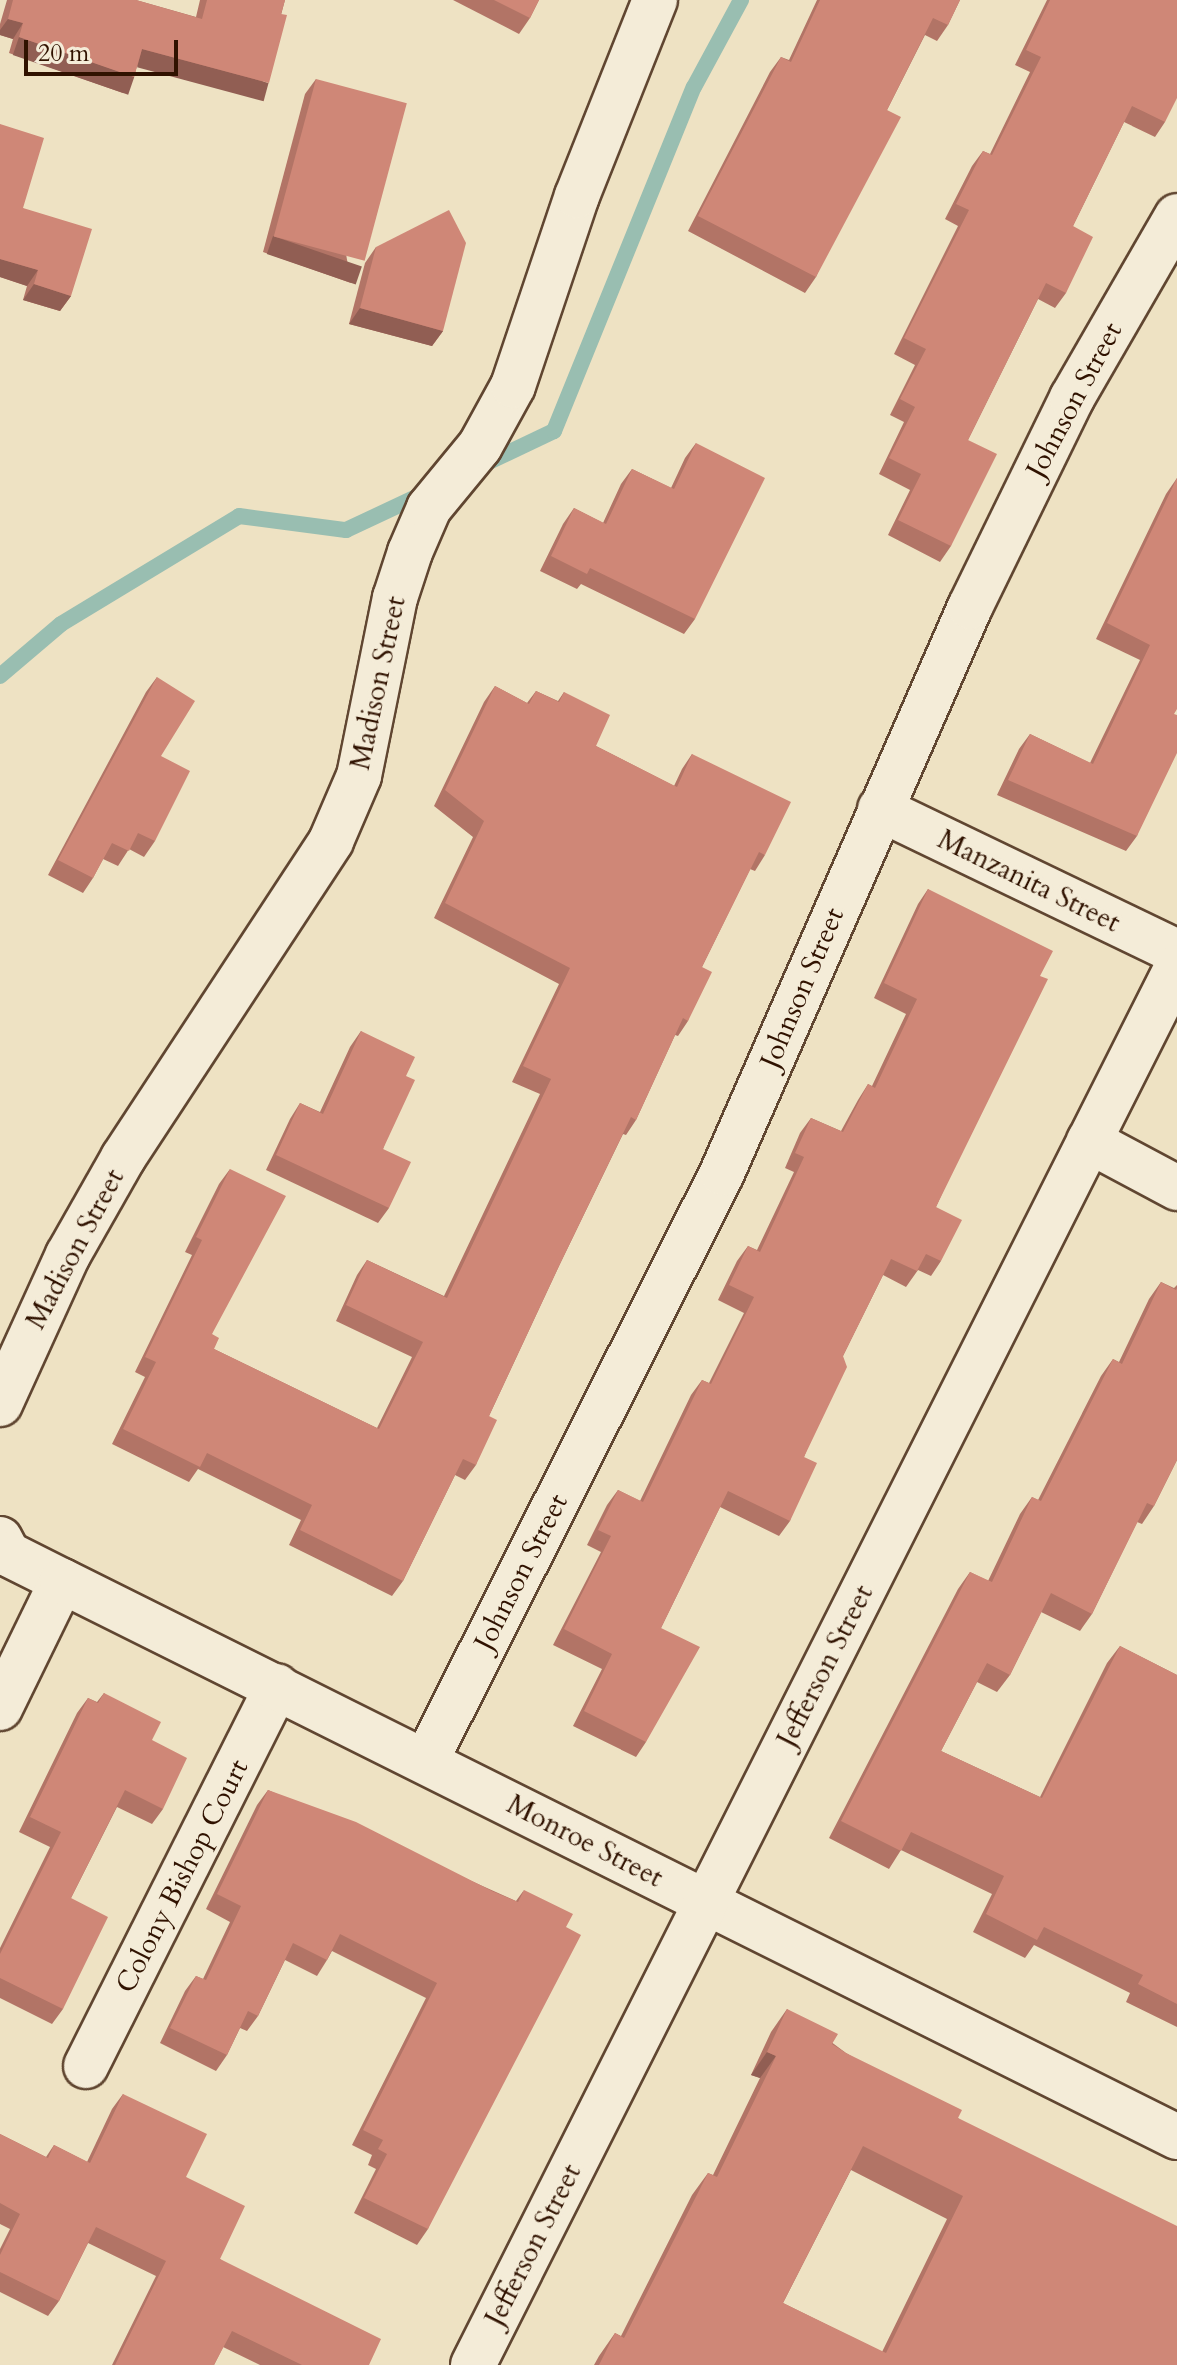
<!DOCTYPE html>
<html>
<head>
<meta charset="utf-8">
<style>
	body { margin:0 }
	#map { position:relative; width:1177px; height:2365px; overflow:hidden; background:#eee2c3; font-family:Cardo,serif }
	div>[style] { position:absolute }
	.stream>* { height:16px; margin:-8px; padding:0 8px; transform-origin:8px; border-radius:8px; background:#99beb1 }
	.roads { filter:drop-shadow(2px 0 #604631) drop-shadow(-2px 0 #604631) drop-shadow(0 2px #604631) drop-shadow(0 -2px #604631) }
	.minor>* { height:44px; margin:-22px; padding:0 22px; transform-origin:22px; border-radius:22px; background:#f4ecd8 }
	.tertiary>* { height:44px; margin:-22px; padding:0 22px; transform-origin:22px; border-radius:22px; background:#f4ecd8 }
	.wall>* { inset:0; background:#b27466 }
	.shaded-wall>* { inset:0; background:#915e53; transform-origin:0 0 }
	.building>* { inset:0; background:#cf8777; transform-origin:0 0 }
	span { translate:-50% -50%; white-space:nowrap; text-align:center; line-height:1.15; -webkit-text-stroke:7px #f4ecd8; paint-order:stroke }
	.street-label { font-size:28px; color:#301200 }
	.scale { position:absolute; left:24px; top:40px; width:154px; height:36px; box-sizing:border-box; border:4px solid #301200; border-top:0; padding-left:10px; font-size:24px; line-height:28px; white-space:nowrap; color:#301200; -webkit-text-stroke:6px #f4ecd8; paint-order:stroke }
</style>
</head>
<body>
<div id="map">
	<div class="stream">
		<div style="left:478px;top:467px;width:84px;rotate:-25.3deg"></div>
		<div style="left:554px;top:431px;width:371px;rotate:-67.9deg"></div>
		<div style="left:694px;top:87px;width:99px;rotate:-61.6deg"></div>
		<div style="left:0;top:676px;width:80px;rotate:-40.4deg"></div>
		<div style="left:61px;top:624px;width:208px;rotate:-31.2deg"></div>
		<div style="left:239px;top:516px;width:108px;rotate:7.5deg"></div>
		<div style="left:346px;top:530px;width:87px;rotate:-25.1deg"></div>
	</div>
	<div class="roads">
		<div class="minor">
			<div style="left:880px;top:809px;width:330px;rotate:25.7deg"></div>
			<div style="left:1089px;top:1141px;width:100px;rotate:28.1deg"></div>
			<div style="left:0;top:1404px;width:164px;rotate:-65.5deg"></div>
			<div style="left:68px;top:1255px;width:112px;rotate:-60.4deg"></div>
			<div style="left:123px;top:1158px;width:379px;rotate:-56.7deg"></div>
			<div style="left:331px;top:841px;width:71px;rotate:-66.7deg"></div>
			<div style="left:359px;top:776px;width:182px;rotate:-78.6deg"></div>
			<div style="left:395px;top:598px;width:48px;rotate:-71.9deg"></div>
			<div style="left:410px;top:552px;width:48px;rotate:-66.6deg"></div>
			<div style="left:429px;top:508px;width:80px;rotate:-50.6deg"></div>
			<div style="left:480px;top:446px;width:68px;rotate:-61.2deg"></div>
			<div style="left:513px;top:386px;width:200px;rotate:-71.4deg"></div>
			<div style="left:577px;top:196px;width:211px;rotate:-68.3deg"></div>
			<div style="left:0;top:1539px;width:17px;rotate:62deg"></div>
			<div style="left:8px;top:1554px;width:60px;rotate:26.6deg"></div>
			<div style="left:426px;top:1761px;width:658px;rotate:-63.28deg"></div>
			<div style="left:722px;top:1173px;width:618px;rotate:-66.34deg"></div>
			<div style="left:970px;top:607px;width:233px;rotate:-64deg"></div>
			<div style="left:1072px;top:398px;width:210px;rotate:-60deg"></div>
			<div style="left:86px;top:2066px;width:425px;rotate:-63.3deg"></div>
		</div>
		<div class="tertiary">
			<div style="left:0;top:1708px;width:141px;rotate:-64deg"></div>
			<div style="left:62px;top:1581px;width:1246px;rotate:26.5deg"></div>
			<div style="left:473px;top:2365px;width:1565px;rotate:-63.27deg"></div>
		</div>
	</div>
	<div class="wall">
		<div style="clip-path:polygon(7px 0,136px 0,196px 17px,200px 0,285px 0,259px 98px,137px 66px,134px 77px,123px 93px,9px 53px,13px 39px,0 35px,0 24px)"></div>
		<div style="clip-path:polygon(453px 0,539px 0,530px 18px,519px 34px)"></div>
		<div style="clip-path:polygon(817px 0,960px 0,948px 25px,937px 41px,925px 35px,887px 110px,816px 277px,805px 293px,688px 231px,770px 72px,781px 57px,789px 60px)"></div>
		<div style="clip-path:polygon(1047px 0,1177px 0,1165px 122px,1155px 137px,1124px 122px,1073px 226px,1066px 293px,1055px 308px,1038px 299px,968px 440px,951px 546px,940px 562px,888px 535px,910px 490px,879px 474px,904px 422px,890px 415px,915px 365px,894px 354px,958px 226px,945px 219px,972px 166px,983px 151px,990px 154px,1030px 72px,1015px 65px)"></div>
		<div style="clip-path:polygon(316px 79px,351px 283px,263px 252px,305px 94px)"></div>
		<div style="clip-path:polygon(0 124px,23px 208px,71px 296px,60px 311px,23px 300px,27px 286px,0 277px)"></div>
		<div style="clip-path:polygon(376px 247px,443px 331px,432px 346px,349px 324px,365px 263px)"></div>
		<div style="clip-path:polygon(696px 443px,695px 619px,684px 634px,581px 584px,577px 589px,540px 571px,563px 524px,574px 508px,603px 523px,621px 484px,632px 469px,671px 488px,685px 458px)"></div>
		<div style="clip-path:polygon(1177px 478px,1174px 714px,1137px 836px,1126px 851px,997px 795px,1019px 749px,1030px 734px,1090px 763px,1140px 660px,1096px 639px,1166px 494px)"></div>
		<div style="clip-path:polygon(157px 677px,161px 756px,155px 841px,144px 857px,129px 849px,118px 866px,103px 859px,93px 878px,83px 893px,48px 875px,146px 692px)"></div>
		<div style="clip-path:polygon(495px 686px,527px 703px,536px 691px,558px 701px,564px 692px,596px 746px,674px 786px,682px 769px,692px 754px,765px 855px,755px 871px,750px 869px,702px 967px,688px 1021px,678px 1036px,675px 1035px,636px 1120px,626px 1135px,623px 1134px,559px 1266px,489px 1416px,476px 1465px,465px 1480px,455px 1475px,403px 1581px,392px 1596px,289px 1545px,301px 1520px,198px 1469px,189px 1482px,112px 1444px,145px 1377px,135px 1372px,192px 1255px,185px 1252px,219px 1184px,230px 1169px,212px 1334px,214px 1349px,377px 1428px,412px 1357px,336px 1321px,357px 1275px,367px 1260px,444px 1296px,540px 1094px,512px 1082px,559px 984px,434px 918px,473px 837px,434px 806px,484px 702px)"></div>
		<div style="clip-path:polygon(928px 889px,1040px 976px,936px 1207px,941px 1261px,931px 1276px,918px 1270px,906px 1287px,883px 1275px,843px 1356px,804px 1457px,790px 1521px,779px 1536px,720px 1507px,661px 1628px,646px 1742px,636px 1757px,573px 1726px,602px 1669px,553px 1645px,601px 1552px,587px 1545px,607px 1505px,618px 1490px,640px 1501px,691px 1395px,702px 1380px,709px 1383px,744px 1313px,718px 1300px,737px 1261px,748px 1246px,757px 1250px,794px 1172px,785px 1168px,800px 1133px,811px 1118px,841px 1131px,858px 1100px,868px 1084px,872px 1086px,906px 1014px,874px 998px,918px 904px)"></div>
		<div style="clip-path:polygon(361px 1031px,406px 1076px,383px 1149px,389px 1208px,378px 1223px,266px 1170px,290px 1119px,300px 1103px,320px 1112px,350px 1047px)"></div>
		<div style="clip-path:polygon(1161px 1282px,1174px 1288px,1177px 1285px,1177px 1460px,1154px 1506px,1142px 1524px,1137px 1522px,1092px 1614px,1080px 1631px,1041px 1612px,1010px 1675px,997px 1692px,977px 1682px,941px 1751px,1040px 1797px,1107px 1663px,1120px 1646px,1177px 1675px,1177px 2027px,1126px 2002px,1130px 1993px,1034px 1945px,1025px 1958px,973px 1932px,992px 1894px,901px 1850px,889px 1869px,829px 1838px,958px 1589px,970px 1572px,988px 1581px,1020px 1514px,1032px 1497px,1038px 1500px,1101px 1376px,1113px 1359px,1119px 1362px,1149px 1299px)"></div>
		<div style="clip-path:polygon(104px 1693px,152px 1740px,163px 1809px,152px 1824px,117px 1807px,71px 1898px,63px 2009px,52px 2024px,0 1998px,0 1948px,50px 1847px,19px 1832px,77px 1713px,88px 1698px,97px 1702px)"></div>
		<div style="clip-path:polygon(268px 1790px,516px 1901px,524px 1890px,428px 2229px,417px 2245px,354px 2213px,376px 2169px,368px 2165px,372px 2155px,352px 2145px,426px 1998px,332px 1951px,327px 1960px,317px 1976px,285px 1960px,258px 2016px,247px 2031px,240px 2028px,227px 2055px,216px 2071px,160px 2043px,185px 1991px,196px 1976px,203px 1979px,230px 1922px,206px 1909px,257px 1805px)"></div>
		<div style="clip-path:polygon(evenodd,787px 2009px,846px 2053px,958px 2118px,1177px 2365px,594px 2365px,599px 2356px,615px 2333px,621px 2336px,692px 2195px,708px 2173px,713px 2175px,760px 2078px,751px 2075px,771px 2032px,787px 2009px,851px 2170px,947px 2219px,882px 2352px,783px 2303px,851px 2170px)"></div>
		<div style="clip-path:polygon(123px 2094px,186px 2177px,220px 2259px,369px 2365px,260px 2365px,223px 2347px,214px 2365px,112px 2365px,156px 2276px,88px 2243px,59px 2301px,48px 2316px,0 2292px,0 2249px,10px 2229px,0 2224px,0 2134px,46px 2157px,54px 2145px,87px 2162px,112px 2109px)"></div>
	</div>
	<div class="shaded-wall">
		<div style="clip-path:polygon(8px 19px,23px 23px,13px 39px,0 35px,0 30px)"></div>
		<div style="left:19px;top:37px;width:122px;height:19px;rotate:19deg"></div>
		<div style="left:142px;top:49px;width:131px;height:19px;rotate:15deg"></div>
		<div style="left:273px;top:236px;width:94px;height:19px;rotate:19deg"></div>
		<div style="clip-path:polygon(0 259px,38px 270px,27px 286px,0 277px)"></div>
		<div style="clip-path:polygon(34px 284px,71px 296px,60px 311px,23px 300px)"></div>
		<div style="clip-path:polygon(360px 308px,443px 331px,432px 346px,349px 324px)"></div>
		<div style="clip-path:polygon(767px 2052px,776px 2056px,760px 2078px,751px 2075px)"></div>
	</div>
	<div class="building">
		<div style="clip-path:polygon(13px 0,136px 0,202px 19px,207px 0,285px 0,281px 14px,287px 15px,269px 83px,142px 49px,134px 77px,19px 37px,23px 23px,8px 19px)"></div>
		<div style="clip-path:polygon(494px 0,539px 0,530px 18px)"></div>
		<div style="clip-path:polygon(820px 0,960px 0,948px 25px,933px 18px,887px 110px,901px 117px,816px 277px,698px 216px,781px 57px,791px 62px)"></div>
		<div style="clip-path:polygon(1050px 0,1177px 0,1177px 98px,1165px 122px,1132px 106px,1073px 226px,1093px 237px,1066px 293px,1046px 283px,968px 440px,997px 454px,951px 546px,898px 520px,921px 474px,889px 458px,915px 407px,900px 399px,926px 349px,904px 338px,969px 210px,956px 204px,983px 151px,992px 155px,1041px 57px,1026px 50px)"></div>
		<div style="left:316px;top:79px;width:94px;height:163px;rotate:15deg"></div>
		<div style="clip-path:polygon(0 124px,44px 138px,23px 208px,92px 229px,71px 296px,34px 284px,38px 270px,0 259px)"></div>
		<div style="clip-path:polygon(449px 210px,466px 243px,443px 331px,360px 308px,376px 247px)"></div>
		<div style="clip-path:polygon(696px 443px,765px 478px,695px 619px,590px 568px,587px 574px,551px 556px,574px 508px,606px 524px,632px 469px,674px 489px)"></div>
		<div style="clip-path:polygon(1177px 478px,1177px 709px,1174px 714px,1177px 715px,1177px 753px,1137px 836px,1008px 780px,1030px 734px,1093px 764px,1150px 645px,1107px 623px)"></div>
		<div style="clip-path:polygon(157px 677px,195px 701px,161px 756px,190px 771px,155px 841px,138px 833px,129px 851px,112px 843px,93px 878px,58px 860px)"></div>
		<div style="clip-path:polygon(495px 686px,529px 704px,536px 691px,559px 702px,564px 692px,610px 715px,596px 746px,677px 787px,692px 754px,791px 802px,765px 855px,759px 852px,702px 967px,712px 972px,688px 1021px,683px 1018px,636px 1120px,631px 1117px,559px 1266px,489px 1416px,497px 1420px,476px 1465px,463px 1459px,403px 1581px,300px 1530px,312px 1505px,207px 1453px,200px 1467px,123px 1429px,156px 1362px,145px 1357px,202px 1240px,196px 1237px,230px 1169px,286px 1196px,212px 1334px,219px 1338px,214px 1349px,379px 1429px,423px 1342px,346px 1305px,367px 1260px,447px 1298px,551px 1079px,523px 1066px,570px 968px,445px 903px,484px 821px,445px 790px)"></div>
		<div style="clip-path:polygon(928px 889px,1053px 951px,1040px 976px,1048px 979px,936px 1207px,962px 1220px,941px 1261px,926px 1254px,917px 1271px,891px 1259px,843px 1356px,847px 1367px,804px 1457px,817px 1463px,790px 1521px,728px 1491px,661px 1628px,700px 1647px,646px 1742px,584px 1711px,612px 1654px,564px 1629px,611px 1536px,598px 1530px,618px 1490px,643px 1502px,702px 1380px,711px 1384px,754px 1297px,729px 1285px,748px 1246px,760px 1252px,804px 1157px,795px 1153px,811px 1118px,843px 1132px,868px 1084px,875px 1088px,917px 999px,884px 983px)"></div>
		<div style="clip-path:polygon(361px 1031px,415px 1057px,406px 1076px,415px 1080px,383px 1149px,411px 1162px,389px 1208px,276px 1155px,300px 1103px,323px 1114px)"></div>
		<div style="clip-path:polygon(1161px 1282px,1176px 1290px,1177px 1288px,1177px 1460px,1154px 1506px,1147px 1503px,1092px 1614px,1051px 1593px,1010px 1675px,987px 1663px,941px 1751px,1042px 1798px,1120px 1646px,1177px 1675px,1177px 2004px,1138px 1984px,1143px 1975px,1044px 1927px,1037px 1940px,986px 1914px,1004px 1876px,911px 1832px,901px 1851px,841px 1821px,970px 1572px,992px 1582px,1032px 1497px,1041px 1501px,1113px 1359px,1122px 1364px)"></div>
		<div style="clip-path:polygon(104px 1693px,161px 1722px,152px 1740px,187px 1758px,163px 1809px,125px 1790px,71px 1898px,108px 1917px,63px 2009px,0 1978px,0 1954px,61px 1832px,30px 1817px,88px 1698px,98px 1703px)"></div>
		<div style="clip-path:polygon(268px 1790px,356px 1822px,492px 1891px,518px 1902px,524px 1890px,573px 1914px,566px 1927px,581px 1935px,428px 2229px,364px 2198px,387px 2154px,378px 2149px,383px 2140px,363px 2130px,437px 1983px,340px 1934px,327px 1960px,293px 1943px,258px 2016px,248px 2011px,227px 2055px,170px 2028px,196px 1976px,206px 1980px,241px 1906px,217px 1894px)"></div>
		<div style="clip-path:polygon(evenodd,787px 2009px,838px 2034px,832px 2044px,846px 2053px,962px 2110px,958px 2118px,1177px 2226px,1177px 2365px,599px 2365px,615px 2333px,624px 2338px,708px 2173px,717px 2177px,776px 2056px,767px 2052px,787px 2009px,863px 2146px,963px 2196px,886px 2353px,783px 2303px,863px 2146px)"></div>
		<div style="clip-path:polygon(123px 2094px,207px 2134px,186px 2177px,245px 2206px,220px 2259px,381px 2339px,369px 2365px,302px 2365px,232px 2331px,214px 2365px,115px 2365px,166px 2261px,96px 2227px,59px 2301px,0 2272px,0 2255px,20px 2214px,0 2203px,0 2134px,48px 2158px,54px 2145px,90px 2163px)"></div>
	</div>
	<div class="street-label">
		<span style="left:1074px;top:400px;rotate:-62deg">Johnson Street</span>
		<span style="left:378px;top:683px;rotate:-78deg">Madison Street</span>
		<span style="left:1029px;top:881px;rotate:26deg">Manzanita Street</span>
		<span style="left:802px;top:988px;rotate:-67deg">Johnson Street</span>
		<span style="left:75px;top:1249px;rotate:-62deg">Madison Street</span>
		<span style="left:521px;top:1572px;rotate:-63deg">Johnson Street</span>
		<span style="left:825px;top:1666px;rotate:-63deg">Jefferson Street</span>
		<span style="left:585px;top:1841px;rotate:27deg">Monroe Street</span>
		<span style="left:182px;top:1876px;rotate:-63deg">Colony Bishop Court</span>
		<span style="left:533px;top:2245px;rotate:-63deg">Jefferson Street</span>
	</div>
	<div class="scale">20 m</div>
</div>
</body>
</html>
